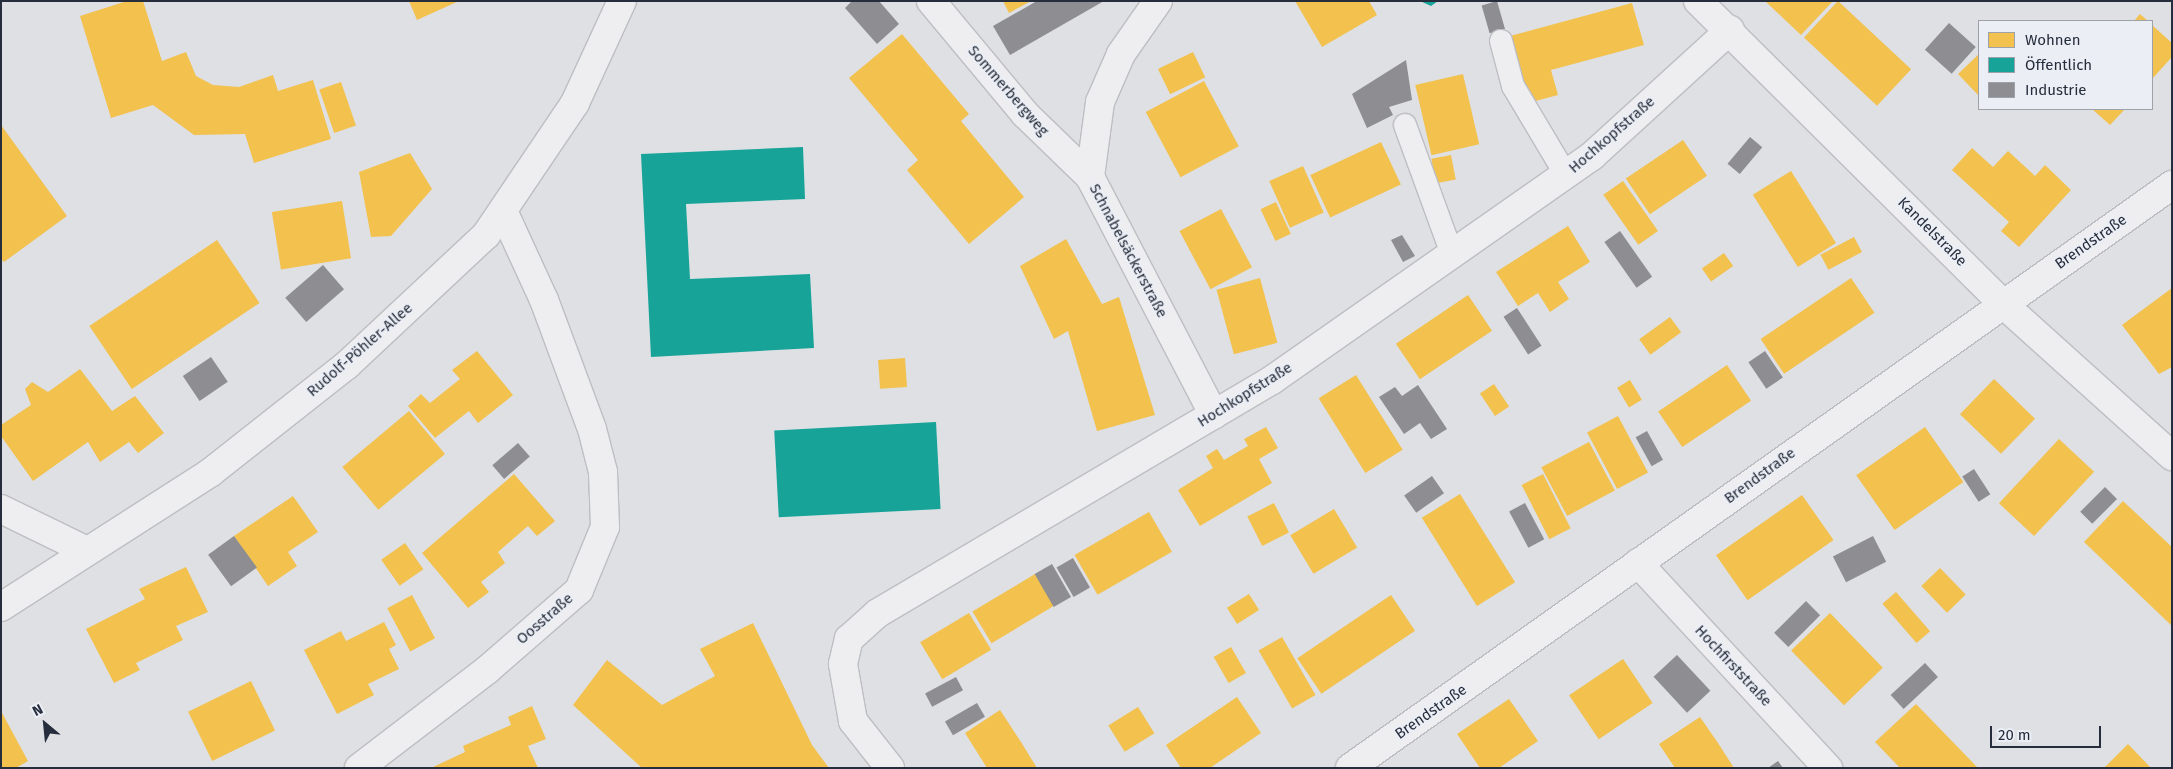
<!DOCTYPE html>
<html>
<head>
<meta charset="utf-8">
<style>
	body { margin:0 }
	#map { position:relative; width:2173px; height:769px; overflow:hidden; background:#dee0e4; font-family:"Fira Sans",sans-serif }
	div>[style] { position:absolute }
	.homes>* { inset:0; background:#f2c14e; transform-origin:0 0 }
	.public>* { inset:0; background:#17a398; transform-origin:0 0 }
	.industry>* { inset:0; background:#8d8d92; transform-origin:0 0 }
	.roads { filter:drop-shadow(1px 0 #bdbec2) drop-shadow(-1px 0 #bdbec2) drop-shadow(0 1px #bdbec2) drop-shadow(0 -1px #bdbec2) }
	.service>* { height:22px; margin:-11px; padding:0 11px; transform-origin:11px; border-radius:11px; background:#eeeef0 }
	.minor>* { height:28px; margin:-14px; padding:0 14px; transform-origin:14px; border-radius:14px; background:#eeeef0 }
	span { translate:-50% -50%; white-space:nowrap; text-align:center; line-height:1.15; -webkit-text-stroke:5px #ebeef4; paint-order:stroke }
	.street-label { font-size:15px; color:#262d3c }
	.frame { position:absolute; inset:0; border:2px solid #262d3c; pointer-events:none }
	.legend { position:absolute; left:1978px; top:20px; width:175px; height:90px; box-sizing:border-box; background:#ebeef4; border:1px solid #9ca1aa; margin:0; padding:6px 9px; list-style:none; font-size:15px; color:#262d3c }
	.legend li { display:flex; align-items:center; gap:10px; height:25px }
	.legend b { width:25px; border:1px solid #9ca1aa }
	.north { position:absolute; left:20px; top:699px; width:50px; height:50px; -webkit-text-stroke:4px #ebeef4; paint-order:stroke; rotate:332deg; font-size:14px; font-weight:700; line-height:20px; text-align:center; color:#262d3c }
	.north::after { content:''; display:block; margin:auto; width:18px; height:22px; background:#262d3c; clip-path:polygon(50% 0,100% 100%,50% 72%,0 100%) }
	.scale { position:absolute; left:1990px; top:726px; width:111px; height:22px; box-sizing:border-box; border:2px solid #262d3c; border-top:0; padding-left:6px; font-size:15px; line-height:18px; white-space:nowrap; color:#262d3c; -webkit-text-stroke:4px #ebeef4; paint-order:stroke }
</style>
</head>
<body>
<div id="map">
	<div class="homes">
		<div style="clip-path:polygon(127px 1px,143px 1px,162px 61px,186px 52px,196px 76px,213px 85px,239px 87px,273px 75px,278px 91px,313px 80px,331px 139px,254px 163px,245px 134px,194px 135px,153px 105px,111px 118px,80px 16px)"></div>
		<div style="clip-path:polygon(409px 1px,459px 1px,417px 20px)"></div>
		<div style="clip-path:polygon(1003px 1px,1031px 1px,1009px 13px)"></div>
		<div style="clip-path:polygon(1295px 1px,1369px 1px,1377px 15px,1322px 47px)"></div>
		<div style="clip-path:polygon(1765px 1px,1833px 1px,1801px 35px)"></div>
		<div style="left:1838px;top:1px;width:100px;height:50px;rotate:43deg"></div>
		<div style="clip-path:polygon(1632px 3px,1644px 45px,1551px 70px,1558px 95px,1528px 103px,1510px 36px)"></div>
		<div style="clip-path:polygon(2140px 14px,2148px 21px,2134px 21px)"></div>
		<div style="clip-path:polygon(2152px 25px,2172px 43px,2172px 57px,2152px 79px)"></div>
		<div style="clip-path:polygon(902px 34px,969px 114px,961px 121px,1024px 197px,969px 244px,907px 170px,918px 160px,849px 78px)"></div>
		<div style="left:1193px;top:52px;width:28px;height:39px;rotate:64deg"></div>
		<div style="clip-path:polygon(1979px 54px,1979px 96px,1958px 74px)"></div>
		<div style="left:1463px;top:74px;width:72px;height:49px;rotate:77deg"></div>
		<div style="left:1204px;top:81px;width:74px;height:66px;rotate:62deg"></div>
		<div style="left:341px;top:82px;width:46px;height:23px;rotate:71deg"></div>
		<div style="clip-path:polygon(2092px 109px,2125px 109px,2110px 125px)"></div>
		<div style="clip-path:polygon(1px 125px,67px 216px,4px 262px,1px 259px)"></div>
		<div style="left:1683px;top:140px;width:43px;height:69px;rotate:56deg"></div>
		<div style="left:1381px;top:142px;width:47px;height:78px;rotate:65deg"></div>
		<div style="clip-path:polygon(1972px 148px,1993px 167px,2008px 151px,2035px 176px,2045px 165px,2071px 190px,2019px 247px,2001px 231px,2009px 222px,1952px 170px)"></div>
		<div style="clip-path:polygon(410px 153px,432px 189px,391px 236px,371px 237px,359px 172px)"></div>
		<div style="left:1451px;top:155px;width:25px;height:20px;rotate:79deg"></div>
		<div style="left:1303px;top:166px;width:51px;height:37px;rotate:66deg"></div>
		<div style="left:1791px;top:171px;width:85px;height:45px;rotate:58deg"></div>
		<div style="left:1623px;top:181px;width:61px;height:24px;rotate:55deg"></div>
		<div style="left:342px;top:201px;width:58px;height:71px;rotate:81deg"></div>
		<div style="left:1276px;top:202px;width:35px;height:17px;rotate:65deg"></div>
		<div style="left:1221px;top:209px;width:66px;height:47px;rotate:62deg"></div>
		<div style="clip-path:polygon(1568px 226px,1590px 262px,1558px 282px,1569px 299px,1550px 312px,1538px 293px,1518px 306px,1496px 272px)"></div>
		<div style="left:1854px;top:237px;width:17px;height:38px;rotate:62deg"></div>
		<div style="clip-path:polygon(1066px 239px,1102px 304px,1119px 297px,1155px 415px,1097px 431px,1068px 331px,1054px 339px,1020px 266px)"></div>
		<div style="left:217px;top:240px;width:76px;height:154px;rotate:56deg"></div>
		<div style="left:1724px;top:253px;width:16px;height:27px;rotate:55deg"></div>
		<div style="left:1260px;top:278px;width:67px;height:45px;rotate:75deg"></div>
		<div style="left:1851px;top:278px;width:42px;height:109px;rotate:56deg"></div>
		<div style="clip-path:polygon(2172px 288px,2172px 367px,2159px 374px,2122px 325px)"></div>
		<div style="left:1468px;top:295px;width:43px;height:87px;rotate:56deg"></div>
		<div style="left:1670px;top:317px;width:19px;height:38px;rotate:54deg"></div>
		<div style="clip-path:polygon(477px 351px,513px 395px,478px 423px,469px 411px,435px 438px,408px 406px,421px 394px,430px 403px,460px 379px,452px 370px)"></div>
		<div style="left:905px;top:358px;width:29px;height:27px;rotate:86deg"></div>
		<div style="left:1727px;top:365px;width:43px;height:83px;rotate:56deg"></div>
		<div style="clip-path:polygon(80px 369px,112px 411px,135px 396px,164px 433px,138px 453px,129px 442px,100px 462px,88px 442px,33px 481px,1px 436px,1px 425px,31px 405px,25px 389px,32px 382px,48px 392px)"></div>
		<div style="left:1356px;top:375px;width:88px;height:44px;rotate:58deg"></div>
		<div style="left:1994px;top:379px;width:57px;height:49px;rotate:44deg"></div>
		<div style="left:1630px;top:380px;width:23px;height:15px;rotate:59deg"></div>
		<div style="left:1494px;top:384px;width:27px;height:17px;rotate:56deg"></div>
		<div style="left:409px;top:411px;width:56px;height:87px;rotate:50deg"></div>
		<div style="left:1618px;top:416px;width:64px;height:35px;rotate:62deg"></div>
		<div style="clip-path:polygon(1266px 427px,1278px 448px,1259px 459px,1272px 483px,1200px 526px,1178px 490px,1213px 468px,1206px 456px,1217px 449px,1224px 460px,1248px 446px,1244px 439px)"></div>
		<div style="left:1925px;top:427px;width:67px;height:84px;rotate:55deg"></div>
		<div style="left:2059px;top:439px;width:48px;height:88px;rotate:43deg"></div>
		<div style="left:1589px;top:442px;width:55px;height:54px;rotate:62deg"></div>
		<div style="clip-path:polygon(514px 474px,555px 521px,537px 536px,528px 526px,498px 552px,505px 563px,481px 582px,489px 592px,468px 608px,422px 553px)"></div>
		<div style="left:1543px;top:474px;width:61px;height:24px;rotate:63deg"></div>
		<div style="left:1460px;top:494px;width:104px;height:45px;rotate:58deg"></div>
		<div style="left:1802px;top:495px;width:55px;height:105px;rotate:55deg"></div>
		<div style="clip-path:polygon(293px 496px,318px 532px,288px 552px,297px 566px,268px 586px,234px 536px)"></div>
		<div style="clip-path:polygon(2123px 501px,2172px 547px,2172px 626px,2084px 542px)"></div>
		<div style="left:1274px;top:503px;width:33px;height:30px;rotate:63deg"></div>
		<div style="left:1334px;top:509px;width:45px;height:51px;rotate:59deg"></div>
		<div style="left:1149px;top:512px;width:46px;height:86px;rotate:60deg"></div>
		<div style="left:405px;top:543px;width:32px;height:29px;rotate:55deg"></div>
		<div style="clip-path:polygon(186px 567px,208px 612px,176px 626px,183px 640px,136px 663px,140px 670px,114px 683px,86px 629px,145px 599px,139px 589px)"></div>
		<div style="left:1940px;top:568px;width:37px;height:26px;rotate:46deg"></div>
		<div style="left:1035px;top:574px;width:37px;height:73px;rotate:59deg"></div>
		<div style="left:1896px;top:592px;width:52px;height:18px;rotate:49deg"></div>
		<div style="left:1249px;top:594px;width:19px;height:26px;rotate:58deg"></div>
		<div style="left:412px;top:595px;width:49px;height:28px;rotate:62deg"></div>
		<div style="left:1391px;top:595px;width:43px;height:113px;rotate:56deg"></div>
		<div style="left:969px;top:613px;width:43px;height:57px;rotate:59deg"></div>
		<div style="left:1830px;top:613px;width:76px;height:54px;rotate:46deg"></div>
		<div style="clip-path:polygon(384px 622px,396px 645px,389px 649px,399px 669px,368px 684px,374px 695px,337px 714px,304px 650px,341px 631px,346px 641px)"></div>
		<div style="clip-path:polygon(753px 623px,812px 745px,829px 768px,642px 768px,573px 705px,607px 660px,662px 705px,715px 676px,700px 649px)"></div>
		<div style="left:1282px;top:637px;width:67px;height:27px;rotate:60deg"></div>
		<div style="left:1231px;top:647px;width:30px;height:20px;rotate:60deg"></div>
		<div style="left:1623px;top:659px;width:53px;height:65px;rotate:56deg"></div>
		<div style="left:251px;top:681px;width:55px;height:70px;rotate:64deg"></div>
		<div style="clip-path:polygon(1237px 697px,1261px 733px,1210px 768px,1181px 768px,1166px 745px)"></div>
		<div style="clip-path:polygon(1509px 699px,1538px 741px,1499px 768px,1480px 768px,1457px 734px)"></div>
		<div style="clip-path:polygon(1916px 704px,1978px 768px,1900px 768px,1875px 742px)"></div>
		<div style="clip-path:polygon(532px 706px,546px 739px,528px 746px,538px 768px,431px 768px,465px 752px,463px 746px,511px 725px,508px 717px)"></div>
		<div style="left:1138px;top:707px;width:31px;height:35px;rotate:58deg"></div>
		<div style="clip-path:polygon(1000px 710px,1021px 742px,1037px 768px,987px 768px,965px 733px)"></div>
		<div style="clip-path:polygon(1px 711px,28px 761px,16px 768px,1px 768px)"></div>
		<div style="clip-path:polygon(1700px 717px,1718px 743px,1734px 768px,1675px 768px,1659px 744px)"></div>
		<div style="clip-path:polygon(2128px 744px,2151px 768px,2104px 768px)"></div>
	</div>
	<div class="public">
		<div style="clip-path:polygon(1420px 1px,1438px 1px,1431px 6px)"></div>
		<div style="clip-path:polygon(803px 147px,805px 199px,686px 204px,690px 279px,810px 274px,814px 348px,651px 357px,641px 154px)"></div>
		<div style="left:936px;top:422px;width:87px;height:162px;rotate:87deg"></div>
	</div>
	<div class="industry">
		<div style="clip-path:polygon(852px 1px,879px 1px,899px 24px,877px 44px,845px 8px)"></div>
		<div style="clip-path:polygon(1037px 1px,1104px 1px,1010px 55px,993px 26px)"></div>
		<div style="left:1497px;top:1px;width:29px;height:16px;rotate:74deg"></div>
		<div style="left:1949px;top:23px;width:36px;height:36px;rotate:42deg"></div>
		<div style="clip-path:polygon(1406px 60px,1412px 100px,1389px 107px,1393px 115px,1367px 128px,1352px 94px)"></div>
		<div style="left:1750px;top:137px;width:16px;height:35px;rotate:40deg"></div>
		<div style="left:1620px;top:231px;width:56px;height:19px;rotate:55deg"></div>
		<div style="clip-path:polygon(1402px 235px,1415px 256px,1403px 262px,1391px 240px)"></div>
		<div style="left:323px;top:265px;width:32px;height:50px;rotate:49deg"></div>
		<div style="left:1517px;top:308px;width:45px;height:16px;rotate:57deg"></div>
		<div style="left:1765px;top:351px;width:32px;height:20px;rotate:56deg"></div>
		<div style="left:211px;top:357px;width:30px;height:34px;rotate:56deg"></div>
		<div style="clip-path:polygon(1418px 385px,1447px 429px,1431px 439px,1420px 423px,1404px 434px,1379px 397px,1395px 387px,1402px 396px)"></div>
		<div style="left:1647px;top:431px;width:33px;height:13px;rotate:61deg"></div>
		<div style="left:518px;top:443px;width:18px;height:34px;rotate:49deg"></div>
		<div style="left:1974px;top:469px;width:30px;height:14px;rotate:57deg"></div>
		<div style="left:1432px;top:476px;width:21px;height:34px;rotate:55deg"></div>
		<div style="left:2105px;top:487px;width:17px;height:35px;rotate:45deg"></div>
		<div style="left:1525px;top:503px;width:41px;height:18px;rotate:62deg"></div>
		<div style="left:234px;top:536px;width:39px;height:32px;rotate:54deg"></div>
		<div style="left:1873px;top:536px;width:29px;height:45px;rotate:63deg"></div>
		<div style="left:1073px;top:558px;width:34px;height:19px;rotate:60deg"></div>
		<div style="left:1052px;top:564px;width:38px;height:20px;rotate:60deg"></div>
		<div style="left:1806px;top:601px;width:20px;height:45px;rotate:45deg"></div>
		<div style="left:1677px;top:655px;width:49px;height:32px;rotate:47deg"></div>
		<div style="left:1925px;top:663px;width:19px;height:47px;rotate:47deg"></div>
		<div style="left:956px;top:677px;width:15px;height:35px;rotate:62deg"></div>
		<div style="left:977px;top:703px;width:16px;height:37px;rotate:60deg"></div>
		<div style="clip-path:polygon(1778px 761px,1783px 768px,1768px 768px)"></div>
	</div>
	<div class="roads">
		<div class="service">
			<div style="left:1501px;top:41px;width:47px;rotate:75.1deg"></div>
			<div style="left:1513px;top:86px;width:104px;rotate:59.2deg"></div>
			<div style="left:1405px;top:125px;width:137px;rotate:70deg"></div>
		</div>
		<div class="minor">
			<div style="left:931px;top:1px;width:147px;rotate:50.2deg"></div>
			<div style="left:1025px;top:114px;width:91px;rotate:44.1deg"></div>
			<div style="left:1158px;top:1px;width:65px;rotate:124.9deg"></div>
			<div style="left:1121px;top:54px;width:52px;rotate:113.6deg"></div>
			<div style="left:1100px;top:102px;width:76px;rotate:97.6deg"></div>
			<div style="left:1090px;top:177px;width:268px;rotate:62.5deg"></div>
			<div style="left:1698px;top:1px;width:429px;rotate:44.8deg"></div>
			<div style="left:2002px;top:303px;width:229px;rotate:42deg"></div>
			<div style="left:1px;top:509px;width:93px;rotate:26deg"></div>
			<div style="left:1638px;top:563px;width:280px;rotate:47.2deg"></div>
			<div style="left:1px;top:607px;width:250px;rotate:-32.7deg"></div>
			<div style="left:211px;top:472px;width:173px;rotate:-38.2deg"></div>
			<div style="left:347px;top:365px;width:190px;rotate:-43.1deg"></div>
			<div style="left:486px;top:235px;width:159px;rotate:-56deg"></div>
			<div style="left:575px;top:103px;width:112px;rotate:-65.3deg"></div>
			<div style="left:359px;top:768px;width:161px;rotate:-37.4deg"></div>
			<div style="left:487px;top:670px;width:122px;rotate:-41deg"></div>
			<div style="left:579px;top:590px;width:68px;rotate:-67.6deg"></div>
			<div style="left:605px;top:527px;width:55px;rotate:-92.1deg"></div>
			<div style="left:603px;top:472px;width:44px;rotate:-104.3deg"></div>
			<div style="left:592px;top:429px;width:138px;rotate:-110.4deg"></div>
			<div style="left:544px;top:300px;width:98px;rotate:-114.7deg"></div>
			<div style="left:890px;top:768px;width:60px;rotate:-128.2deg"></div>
			<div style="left:853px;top:721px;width:58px;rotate:-100deg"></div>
			<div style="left:843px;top:664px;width:26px;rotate:-77deg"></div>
			<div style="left:849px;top:639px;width:39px;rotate:-42deg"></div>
			<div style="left:878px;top:613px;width:458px;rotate:-30.6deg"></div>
			<div style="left:1272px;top:380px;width:391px;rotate:-35deg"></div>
			<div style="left:1592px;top:156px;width:187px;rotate:-42.4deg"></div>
			<div style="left:1350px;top:768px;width:1008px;rotate:-35.35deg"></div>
		</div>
	</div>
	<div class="street-label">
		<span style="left:1008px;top:91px;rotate:49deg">Sommerbergweg</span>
		<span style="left:1612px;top:135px;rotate:-41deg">Hochkopfstraße</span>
		<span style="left:1932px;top:232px;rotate:45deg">Kandelstraße</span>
		<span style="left:2091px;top:242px;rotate:-35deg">Brendstraße</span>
		<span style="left:1128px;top:251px;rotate:62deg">Schnabelsäckerstraße</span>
		<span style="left:360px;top:350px;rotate:-41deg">Rudolf-Pöhler-Allee</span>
		<span style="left:1245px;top:395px;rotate:-32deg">Hochkopfstraße</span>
		<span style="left:1760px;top:476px;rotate:-36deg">Brendstraße</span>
		<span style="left:545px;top:619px;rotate:-41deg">Oosstraße</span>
		<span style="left:1733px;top:666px;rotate:47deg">Hochfirststraße</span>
		<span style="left:1431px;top:712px;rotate:-35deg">Brendstraße</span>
	</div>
	<div class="frame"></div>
	<ul class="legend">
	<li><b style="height:14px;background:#f2c14e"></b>Wohnen</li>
	<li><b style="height:14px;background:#17a398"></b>Öffentlich</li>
	<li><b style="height:14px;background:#8d8d92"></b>Industrie</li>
	</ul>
	<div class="north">N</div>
	<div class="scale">20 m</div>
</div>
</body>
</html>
